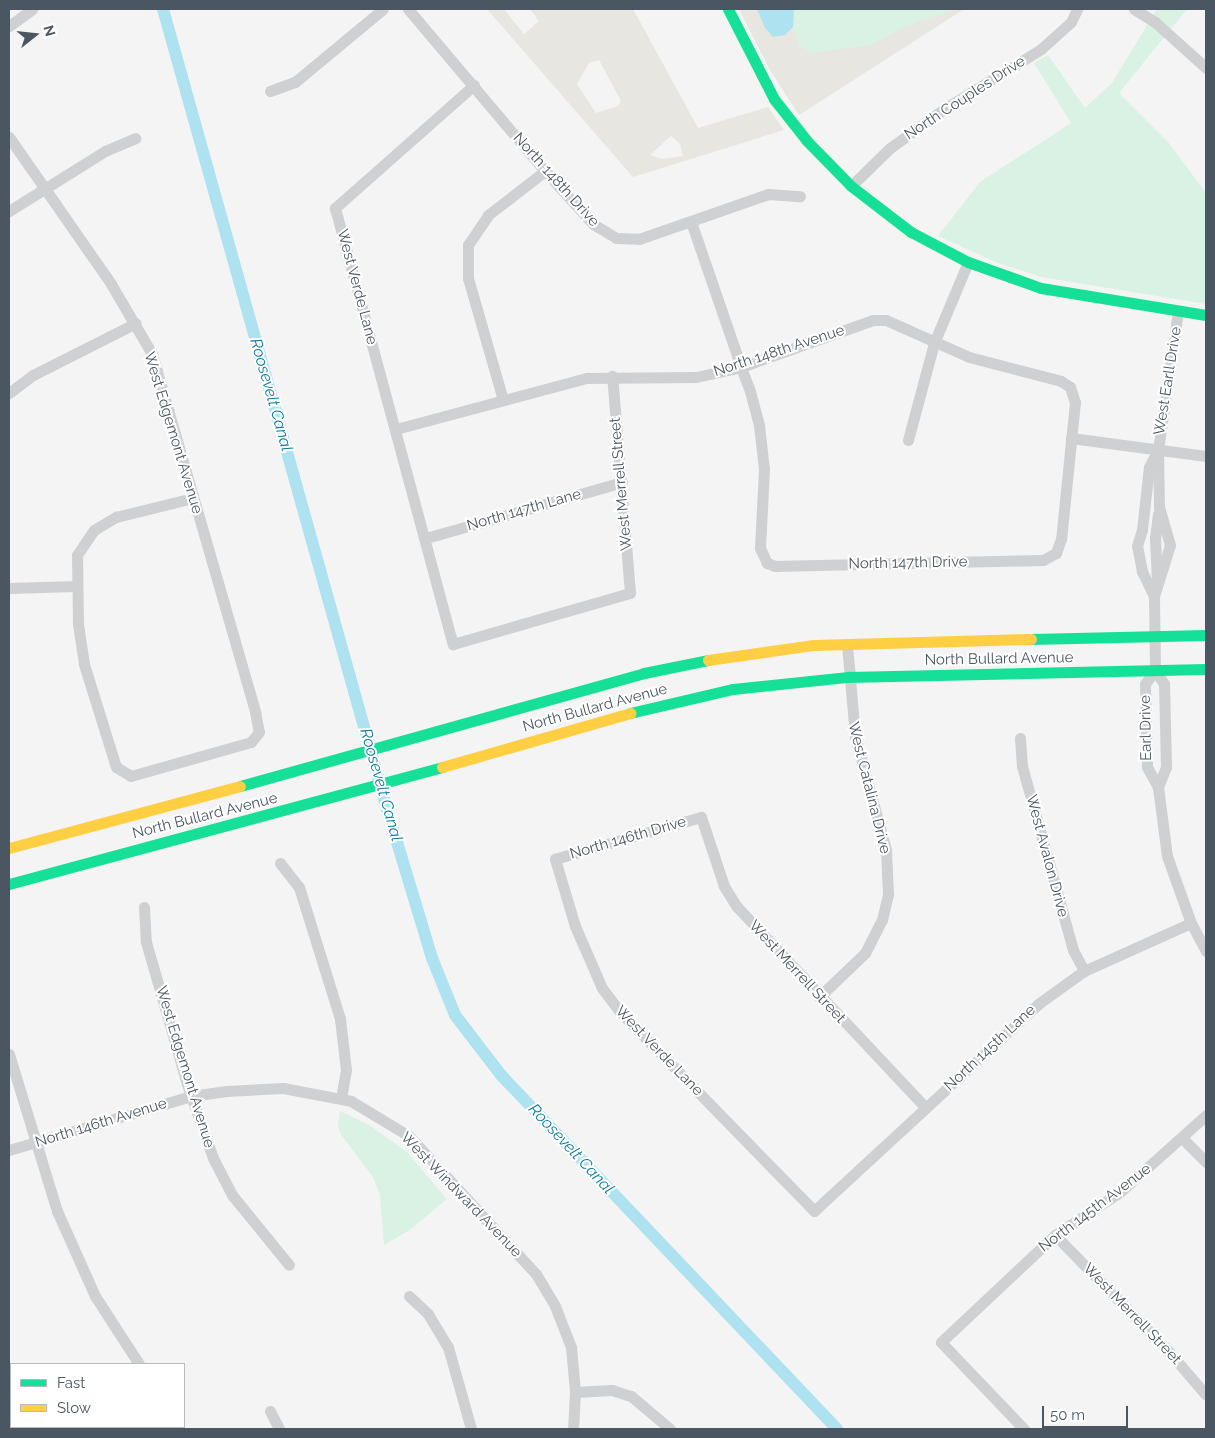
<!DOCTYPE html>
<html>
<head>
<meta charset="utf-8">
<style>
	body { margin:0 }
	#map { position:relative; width:1215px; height:1438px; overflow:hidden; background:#f4f4f4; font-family:Raleway,sans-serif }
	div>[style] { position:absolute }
	.green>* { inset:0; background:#d9f2e3 }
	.sand>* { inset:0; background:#e7e6e1 }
	.water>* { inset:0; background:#aee2f0 }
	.canal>* { height:12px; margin:-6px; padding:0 6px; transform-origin:6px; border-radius:6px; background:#aee2f0 }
	.street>* { height:11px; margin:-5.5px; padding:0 5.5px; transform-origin:5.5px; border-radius:5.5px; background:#ced0d2 }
	.fast>* { height:11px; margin:-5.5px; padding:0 5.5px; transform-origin:5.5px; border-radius:5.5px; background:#16e098 }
	.slow>* { height:11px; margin:-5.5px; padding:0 5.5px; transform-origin:5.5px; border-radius:5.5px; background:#ffcf43 }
	span { translate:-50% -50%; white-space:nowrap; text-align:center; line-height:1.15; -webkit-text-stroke:4px #fff; paint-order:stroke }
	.street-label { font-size:15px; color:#4a5661 }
	.water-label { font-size:16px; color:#0c7c9b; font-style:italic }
	.frame { position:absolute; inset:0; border:10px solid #4a5661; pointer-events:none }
	.legend { position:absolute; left:10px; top:1363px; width:175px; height:65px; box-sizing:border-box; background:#fff; border:1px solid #b7bbc0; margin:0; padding:6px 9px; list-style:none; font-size:15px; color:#4a5661 }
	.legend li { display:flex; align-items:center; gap:10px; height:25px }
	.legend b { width:25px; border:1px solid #b7bbc0 }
	.north { position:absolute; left:10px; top:10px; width:50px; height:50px; -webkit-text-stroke:4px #fff; paint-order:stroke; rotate:74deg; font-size:14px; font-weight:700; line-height:20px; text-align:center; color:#4a5661 }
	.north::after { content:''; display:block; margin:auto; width:18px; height:22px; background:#4a5661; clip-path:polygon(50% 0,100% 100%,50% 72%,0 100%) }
	.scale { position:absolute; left:1042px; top:1406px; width:86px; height:22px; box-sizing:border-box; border:2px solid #4a5661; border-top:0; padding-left:6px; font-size:15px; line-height:18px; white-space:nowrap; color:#4a5661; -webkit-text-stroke:4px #fff; paint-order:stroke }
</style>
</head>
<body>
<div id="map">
	<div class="green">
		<div style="clip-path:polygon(739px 9px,964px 9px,799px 115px,770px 70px)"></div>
		<div style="clip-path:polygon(1157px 9px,1187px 9px,1119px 93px,1168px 142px,1206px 193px,1206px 304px,1041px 277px,998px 263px,938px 236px,980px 182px,1071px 123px,1034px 63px,1048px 55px,1085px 108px,1112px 83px)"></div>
		<div style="clip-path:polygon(340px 1111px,369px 1125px,406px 1151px,447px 1199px,410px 1230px,384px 1245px,380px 1194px,373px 1177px,342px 1136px,338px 1127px)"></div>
	</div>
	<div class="sand">
		<div style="clip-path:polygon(evenodd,487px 9px,504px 9px,524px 34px,539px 21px,530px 9px,633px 9px,698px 128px,768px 107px,784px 130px,633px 177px,487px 9px,599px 60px,621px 101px,618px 106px,596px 113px,577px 84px,589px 63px,599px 60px,487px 9px,671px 136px,680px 144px,683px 156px,662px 159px,650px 155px,671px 136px)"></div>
		<div style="clip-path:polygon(739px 9px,757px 9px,769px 34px,777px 38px,793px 27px,800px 46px,812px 53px,871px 45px,902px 28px,954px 9px,964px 9px,799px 115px,770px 70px)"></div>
	</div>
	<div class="water">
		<div style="clip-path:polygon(757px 9px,794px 9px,793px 27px,785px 35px,773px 37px,765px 28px)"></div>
	</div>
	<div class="canal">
		<div style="left:163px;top:9px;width:831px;rotate:74.36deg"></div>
		<div style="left:387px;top:809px;width:156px;rotate:73.2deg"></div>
		<div style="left:432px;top:958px;width:61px;rotate:68deg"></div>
		<div style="left:455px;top:1015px;width:76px;rotate:52.5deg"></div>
		<div style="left:501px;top:1075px;width:488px;rotate:46.5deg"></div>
	</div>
	<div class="street">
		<div style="left:408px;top:9px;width:212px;rotate:49.8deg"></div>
		<div style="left:545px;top:171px;width:72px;rotate:47.8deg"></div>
		<div style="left:593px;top:224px;width:27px;rotate:31deg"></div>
		<div style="left:616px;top:238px;width:23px;rotate:2deg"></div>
		<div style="left:639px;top:239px;width:137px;rotate:-19.2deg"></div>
		<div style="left:768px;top:194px;width:32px;rotate:4deg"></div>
		<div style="left:1134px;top:9px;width:25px;rotate:32deg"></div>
		<div style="left:1155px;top:22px;width:69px;rotate:42deg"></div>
		<div style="left:9px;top:26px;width:29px;rotate:-36deg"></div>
		<div style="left:474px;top:85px;width:186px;rotate:138.5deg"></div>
		<div style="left:335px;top:208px;width:452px;rotate:74.9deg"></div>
		<div style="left:453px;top:644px;width:184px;rotate:-16.1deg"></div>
		<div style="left:630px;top:593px;width:218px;rotate:-94.7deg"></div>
		<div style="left:270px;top:91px;width:27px;rotate:-20deg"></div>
		<div style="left:295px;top:82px;width:114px;rotate:-39.7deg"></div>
		<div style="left:9px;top:137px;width:179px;rotate:55.2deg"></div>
		<div style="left:111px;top:284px;width:81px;rotate:59.6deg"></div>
		<div style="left:152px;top:354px;width:373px;rotate:73.9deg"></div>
		<div style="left:255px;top:712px;width:20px;rotate:79deg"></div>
		<div style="left:259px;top:732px;width:13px;rotate:129deg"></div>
		<div style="left:251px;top:742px;width:125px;rotate:164.2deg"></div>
		<div style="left:131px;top:776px;width:17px;rotate:-149deg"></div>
		<div style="left:116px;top:767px;width:108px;rotate:-107.3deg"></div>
		<div style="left:84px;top:664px;width:40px;rotate:-98.5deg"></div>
		<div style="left:78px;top:624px;width:69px;rotate:-90.8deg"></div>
		<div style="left:77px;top:555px;width:30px;rotate:-56deg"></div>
		<div style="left:94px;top:530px;width:26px;rotate:-31deg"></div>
		<div style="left:116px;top:517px;width:79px;rotate:-13.9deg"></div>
		<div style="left:851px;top:186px;width:54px;rotate:-44.3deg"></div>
		<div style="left:890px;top:148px;width:67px;rotate:-35.8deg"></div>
		<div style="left:944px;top:109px;width:114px;rotate:-31.7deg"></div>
		<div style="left:1041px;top:49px;width:40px;rotate:-42deg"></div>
		<div style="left:1071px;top:22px;width:14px;rotate:-65deg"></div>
		<div style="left:9px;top:211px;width:113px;rotate:-32deg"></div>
		<div style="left:105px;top:151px;width:33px;rotate:-23deg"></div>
		<div style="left:9px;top:393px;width:30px;rotate:-37deg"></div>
		<div style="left:33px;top:375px;width:115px;rotate:-26.8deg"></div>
		<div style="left:503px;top:400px;width:127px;rotate:-106deg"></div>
		<div style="left:468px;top:278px;width:33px;rotate:-90deg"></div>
		<div style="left:468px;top:245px;width:36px;rotate:-56deg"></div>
		<div style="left:488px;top:215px;width:72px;rotate:-37.7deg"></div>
		<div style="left:396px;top:429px;width:198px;rotate:-15deg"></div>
		<div style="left:587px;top:378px;width:109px;rotate:-0.5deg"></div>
		<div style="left:696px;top:377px;width:46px;rotate:-12.5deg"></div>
		<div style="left:741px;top:367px;width:140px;rotate:-19.6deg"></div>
		<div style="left:873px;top:320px;width:13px"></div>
		<div style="left:886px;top:320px;width:91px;rotate:24deg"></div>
		<div style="left:969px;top:357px;width:95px;rotate:14.6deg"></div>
		<div style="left:1061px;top:381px;width:11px;rotate:34deg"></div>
		<div style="left:1070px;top:387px;width:16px;rotate:72deg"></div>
		<div style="left:1075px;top:402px;width:138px;rotate:95.8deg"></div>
		<div style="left:1061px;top:539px;width:15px;rotate:110deg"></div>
		<div style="left:1056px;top:553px;width:15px;rotate:152deg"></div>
		<div style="left:1043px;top:560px;width:268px;rotate:178.7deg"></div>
		<div style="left:775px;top:566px;width:9px;rotate:-159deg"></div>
		<div style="left:767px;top:563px;width:17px;rotate:-115deg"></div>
		<div style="left:760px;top:548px;width:79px;rotate:-87.1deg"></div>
		<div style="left:764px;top:469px;width:44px;rotate:-96.5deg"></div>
		<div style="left:759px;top:425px;width:35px;rotate:-105deg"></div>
		<div style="left:750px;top:391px;width:26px;rotate:-111deg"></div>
		<div style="left:741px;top:367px;width:153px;rotate:-109deg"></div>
		<div style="left:1071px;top:438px;width:136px;rotate:7.6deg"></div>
		<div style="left:908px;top:440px;width:100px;rotate:-75deg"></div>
		<div style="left:934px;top:343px;width:88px;rotate:-67.2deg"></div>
		<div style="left:426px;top:538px;width:204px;rotate:-15.9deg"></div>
		<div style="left:1157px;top:581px;width:43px;rotate:-92.7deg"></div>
		<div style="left:1155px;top:538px;width:24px;rotate:-83deg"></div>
		<div style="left:9px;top:588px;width:67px;rotate:-1.7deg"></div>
		<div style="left:1154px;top:596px;width:28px;rotate:-116deg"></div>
		<div style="left:1142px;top:571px;width:25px;rotate:-101deg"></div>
		<div style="left:1137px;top:546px;width:17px;rotate:-73deg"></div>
		<div style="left:1142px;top:530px;width:63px;rotate:-83.7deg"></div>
		<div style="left:1149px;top:467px;width:19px;rotate:-62deg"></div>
		<div style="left:1155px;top:670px;width:74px;rotate:-90.8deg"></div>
		<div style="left:1154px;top:596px;width:53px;rotate:-72.6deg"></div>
		<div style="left:1170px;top:545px;width:40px;rotate:-106deg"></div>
		<div style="left:1159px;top:507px;width:57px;rotate:-91deg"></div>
		<div style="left:1158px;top:450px;width:139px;rotate:-81.8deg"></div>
		<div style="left:1155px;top:670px;width:17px;rotate:126deg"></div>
		<div style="left:1145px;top:684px;width:83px;rotate:88.6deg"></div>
		<div style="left:1147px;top:767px;width:23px;rotate:61deg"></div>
		<div style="left:1158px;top:787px;width:70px;rotate:82.6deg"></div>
		<div style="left:1167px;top:856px;width:71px;rotate:70.3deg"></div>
		<div style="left:1191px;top:923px;width:32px;rotate:62deg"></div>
		<div style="left:1155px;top:670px;width:17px;rotate:57deg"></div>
		<div style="left:1164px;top:684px;width:83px;rotate:88.6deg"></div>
		<div style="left:1166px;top:767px;width:22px;rotate:112deg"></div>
		<div style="left:1020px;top:738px;width:28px;rotate:86deg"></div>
		<div style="left:1022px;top:766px;width:191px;rotate:74.5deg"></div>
		<div style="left:1073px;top:950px;width:24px;rotate:62deg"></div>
		<div style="left:280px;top:863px;width:31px;rotate:52deg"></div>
		<div style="left:299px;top:887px;width:138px;rotate:72.7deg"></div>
		<div style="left:340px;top:1019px;width:51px;rotate:83.3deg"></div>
		<div style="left:346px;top:1070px;width:27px;rotate:100deg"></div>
		<div style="left:144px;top:907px;width:35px;rotate:87deg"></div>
		<div style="left:146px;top:942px;width:148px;rotate:73.9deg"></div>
		<div style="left:187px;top:1084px;width:78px;rotate:70.6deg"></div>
		<div style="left:213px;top:1158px;width:42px;rotate:62.8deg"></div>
		<div style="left:232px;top:1195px;width:90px;rotate:50.8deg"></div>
		<div style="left:819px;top:997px;width:64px;rotate:-43.7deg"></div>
		<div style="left:865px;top:953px;width:37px;rotate:-63deg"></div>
		<div style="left:882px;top:920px;width:26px;rotate:-77deg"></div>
		<div style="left:888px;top:895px;width:45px;rotate:-92.5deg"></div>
		<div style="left:886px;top:850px;width:118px;rotate:-105.2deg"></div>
		<div style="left:855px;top:736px;width:92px;rotate:-95deg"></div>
		<div style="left:9px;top:1054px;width:164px;rotate:73deg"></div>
		<div style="left:57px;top:1211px;width:93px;rotate:65.9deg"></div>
		<div style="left:95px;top:1296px;width:81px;rotate:57.1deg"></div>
		<div style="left:925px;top:1107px;width:274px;rotate:-133.2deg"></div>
		<div style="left:737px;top:907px;width:25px;rotate:-122deg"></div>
		<div style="left:724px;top:886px;width:73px;rotate:-108.4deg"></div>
		<div style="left:701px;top:817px;width:152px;rotate:164deg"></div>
		<div style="left:555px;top:859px;width:70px;rotate:73.4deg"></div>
		<div style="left:575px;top:926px;width:68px;rotate:66.5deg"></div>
		<div style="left:602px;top:988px;width:30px;rotate:53deg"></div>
		<div style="left:620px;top:1012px;width:278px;rotate:45.7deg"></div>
		<div style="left:814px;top:1211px;width:305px;rotate:-42.7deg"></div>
		<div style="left:1038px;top:1004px;width:57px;rotate:-35.7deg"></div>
		<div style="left:1084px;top:971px;width:117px;rotate:-24.2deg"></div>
		<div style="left:1183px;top:1139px;width:33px;rotate:45deg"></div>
		<div style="left:9px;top:1150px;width:190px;rotate:-16.5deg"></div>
		<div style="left:191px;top:1096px;width:36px;rotate:-8deg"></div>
		<div style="left:227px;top:1091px;width:56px;rotate:-3.1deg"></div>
		<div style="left:283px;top:1088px;width:69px;rotate:10.8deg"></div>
		<div style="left:351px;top:1101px;width:68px;rotate:31.1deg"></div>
		<div style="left:409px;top:1136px;width:188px;rotate:47.4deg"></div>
		<div style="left:536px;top:1274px;width:37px;rotate:59deg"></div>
		<div style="left:555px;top:1306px;width:44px;rotate:68.7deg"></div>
		<div style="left:571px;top:1347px;width:45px;rotate:84.9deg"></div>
		<div style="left:575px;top:1392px;width:37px;rotate:93deg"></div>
		<div style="left:1055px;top:1235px;width:165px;rotate:45.7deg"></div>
		<div style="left:1170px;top:1353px;width:55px;rotate:49.4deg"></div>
		<div style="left:409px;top:1296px;width:26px;rotate:43deg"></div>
		<div style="left:428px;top:1314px;width:39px;rotate:59deg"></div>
		<div style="left:448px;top:1347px;width:85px;rotate:74.3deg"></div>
		<div style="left:575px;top:1392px;width:37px;rotate:-3deg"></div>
		<div style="left:612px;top:1390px;width:20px;rotate:18deg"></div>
		<div style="left:631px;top:1396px;width:51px;rotate:40.2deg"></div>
		<div style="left:270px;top:1411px;width:20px;rotate:63deg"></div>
		<div style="left:1024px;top:1429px;width:120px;rotate:-133.7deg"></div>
		<div style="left:941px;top:1342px;width:156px;rotate:-43.2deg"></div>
		<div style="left:1055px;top:1235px;width:78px;rotate:-33.5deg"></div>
		<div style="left:1120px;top:1192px;width:115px;rotate:-41.8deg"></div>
	</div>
	<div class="fast">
		<div style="left:728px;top:9px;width:101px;rotate:62.9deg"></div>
		<div style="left:774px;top:99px;width:53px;rotate:51.8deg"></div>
		<div style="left:807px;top:141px;width:63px;rotate:45.6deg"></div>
		<div style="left:851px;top:186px;width:76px;rotate:37.5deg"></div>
		<div style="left:911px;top:232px;width:64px;rotate:27.8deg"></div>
		<div style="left:968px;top:262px;width:77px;rotate:19.6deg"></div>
		<div style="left:1041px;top:288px;width:167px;rotate:9.3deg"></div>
		<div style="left:1031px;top:639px;width:175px;rotate:-1.3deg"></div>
		<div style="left:630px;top:713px;width:106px;rotate:-13.1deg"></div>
		<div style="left:733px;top:689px;width:116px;rotate:-6deg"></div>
		<div style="left:848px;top:677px;width:358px;rotate:-1.3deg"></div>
		<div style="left:240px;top:786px;width:420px;rotate:-15.6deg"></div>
		<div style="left:644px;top:673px;width:65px;rotate:-11.5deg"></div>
		<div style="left:9px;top:884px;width:449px;rotate:-15.1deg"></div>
	</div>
	<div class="slow">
		<div style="left:708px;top:660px;width:107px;rotate:-8.1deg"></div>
		<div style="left:814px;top:645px;width:217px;rotate:-1.6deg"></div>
		<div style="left:442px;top:767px;width:196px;rotate:-16deg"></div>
		<div style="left:9px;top:848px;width:239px;rotate:-15deg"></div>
	</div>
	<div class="street-label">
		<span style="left:965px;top:98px;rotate:-33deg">North Couples Drive</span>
		<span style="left:556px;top:180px;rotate:48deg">North 148th Drive</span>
		<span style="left:357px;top:287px;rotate:75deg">West Verde Lane</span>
		<span style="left:779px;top:351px;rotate:-18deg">North 148th Avenue</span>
		<span style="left:1168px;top:381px;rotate:-81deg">West Earll Drive</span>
		<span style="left:173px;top:433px;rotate:73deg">West Edgemont Avenue</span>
		<span style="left:621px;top:484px;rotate:-95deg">West Merrell Street</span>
		<span style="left:524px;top:510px;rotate:-16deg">North 147th Lane</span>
		<span style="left:908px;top:563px;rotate:-1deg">North 147th Drive</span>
		<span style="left:999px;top:659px;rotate:-1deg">North Bullard Avenue</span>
		<span style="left:595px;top:708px;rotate:-15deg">North Bullard Avenue</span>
		<span style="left:1146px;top:728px;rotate:-91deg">Earl Drive</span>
		<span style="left:869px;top:788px;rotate:76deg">West Catalina Drive</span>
		<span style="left:205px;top:816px;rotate:-14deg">North Bullard Avenue</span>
		<span style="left:628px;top:838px;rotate:-16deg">North 146th Drive</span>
		<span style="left:1047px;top:856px;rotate:75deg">West Avalon Drive</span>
		<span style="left:797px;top:972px;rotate:47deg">West Merrell Street</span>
		<span style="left:990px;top:1048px;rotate:-43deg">North 145th Lane</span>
		<span style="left:659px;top:1051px;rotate:46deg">West Verde Lane</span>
		<span style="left:185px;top:1067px;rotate:73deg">West Edgemont Avenue</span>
		<span style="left:101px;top:1123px;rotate:-17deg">North 146th Avenue</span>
		<span style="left:461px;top:1195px;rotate:46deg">West Windward Avenue</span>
		<span style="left:1095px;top:1208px;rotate:-37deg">North 145th Avenue</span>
		<span style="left:1132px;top:1314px;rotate:46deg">West Merrell Street</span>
	</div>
	<div class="water-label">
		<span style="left:271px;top:395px;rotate:74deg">Roosevelt Canal</span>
		<span style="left:381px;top:785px;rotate:74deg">Roosevelt Canal</span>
		<span style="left:571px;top:1149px;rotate:47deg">Roosevelt Canal</span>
	</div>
	<div class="frame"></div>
	<ul class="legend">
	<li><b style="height:6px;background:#16e098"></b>Fast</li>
	<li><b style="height:6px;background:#ffcf43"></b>Slow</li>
	</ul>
	<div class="north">N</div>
	<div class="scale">50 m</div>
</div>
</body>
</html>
